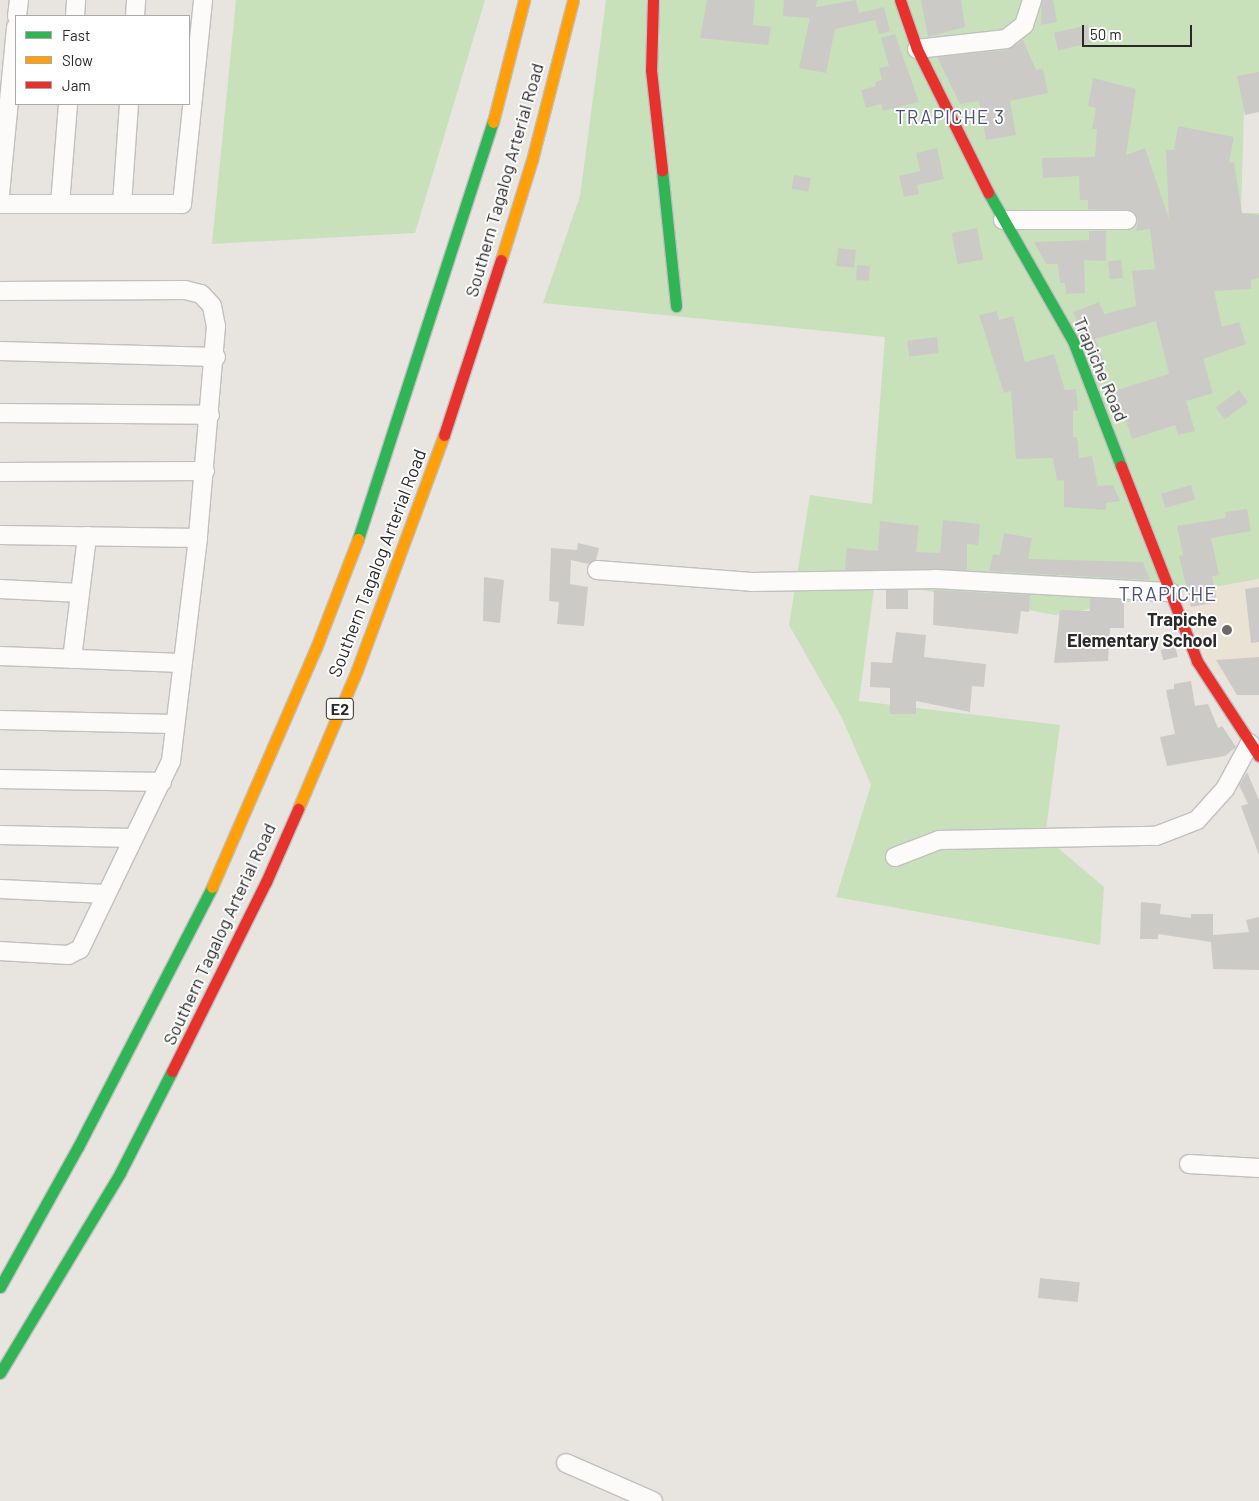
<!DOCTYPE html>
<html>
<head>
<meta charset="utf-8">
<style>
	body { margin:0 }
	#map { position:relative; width:1259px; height:1501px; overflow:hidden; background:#e8e4e0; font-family:Barlow,sans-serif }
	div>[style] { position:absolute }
	.education>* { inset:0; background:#eae3d5 }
	.green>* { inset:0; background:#c8e1bb }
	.building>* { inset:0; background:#cccac7; transform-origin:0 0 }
	.roads { filter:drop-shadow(1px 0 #c1c0c1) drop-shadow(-1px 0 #c1c0c1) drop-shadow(0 1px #c1c0c1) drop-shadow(0 -1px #c1c0c1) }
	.street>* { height:18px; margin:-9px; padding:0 9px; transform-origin:9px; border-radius:9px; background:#fcfbfa }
	.fast>* { height:11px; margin:-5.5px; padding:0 5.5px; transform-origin:5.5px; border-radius:5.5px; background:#30b455 }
	.slow>* { height:11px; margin:-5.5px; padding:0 5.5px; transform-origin:5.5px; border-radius:5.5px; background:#ff9f0a }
	.jam>* { height:11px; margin:-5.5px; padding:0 5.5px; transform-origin:5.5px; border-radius:5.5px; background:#e5322d }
	.dots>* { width:14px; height:14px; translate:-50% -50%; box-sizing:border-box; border:2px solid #fff; border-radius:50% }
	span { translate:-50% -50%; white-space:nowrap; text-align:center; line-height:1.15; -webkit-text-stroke:4px #fff; paint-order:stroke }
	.shield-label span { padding:1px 4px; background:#fff; border:1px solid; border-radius:4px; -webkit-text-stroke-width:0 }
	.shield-label { font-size:16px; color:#292929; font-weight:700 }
	.street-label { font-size:18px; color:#292929 }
	.poi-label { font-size:18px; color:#292929; font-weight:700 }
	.right { translate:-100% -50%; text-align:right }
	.neighbourhood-label { font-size:19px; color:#4d5177; letter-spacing:1px }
	.quarter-label { font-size:20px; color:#4d5177; letter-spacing:1px }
	.legend { position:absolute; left:15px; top:15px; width:175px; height:90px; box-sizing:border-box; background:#fff; border:1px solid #a9a9a9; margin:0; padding:6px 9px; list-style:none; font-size:15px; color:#292929 }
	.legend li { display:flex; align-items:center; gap:10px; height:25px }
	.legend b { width:25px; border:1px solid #a9a9a9 }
	.scale { position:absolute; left:1082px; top:25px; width:110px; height:22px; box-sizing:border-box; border:2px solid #292929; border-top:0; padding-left:6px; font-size:15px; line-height:18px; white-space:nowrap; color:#292929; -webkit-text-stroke:4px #fff; paint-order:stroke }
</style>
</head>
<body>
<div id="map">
	<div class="education">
		<div style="clip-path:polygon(1259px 568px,1259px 673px,1215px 675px,1175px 586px)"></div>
	</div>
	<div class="green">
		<div style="clip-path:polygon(236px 0,485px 0,415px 233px,212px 244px)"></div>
		<div style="clip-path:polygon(606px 0,1259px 0,1259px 109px,1244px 109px,1241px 213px,1259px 213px,1259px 579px,1055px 615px,875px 581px,859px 701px,1060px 725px,1045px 837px,1104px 887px,1100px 945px,836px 897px,871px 785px,842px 718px,789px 625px,810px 495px,872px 504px,885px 337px,543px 303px,580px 196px)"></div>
	</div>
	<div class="building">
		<div style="clip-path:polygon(707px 0,755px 0,753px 25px,771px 27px,768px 45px,700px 38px)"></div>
		<div style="clip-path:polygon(784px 0,817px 0,816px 7px,856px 0,859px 13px,884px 7px,890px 31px,879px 34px,875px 20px,835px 29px,826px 73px,799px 68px,810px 18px,783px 16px)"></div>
		<div style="clip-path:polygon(921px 0,961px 0,965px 27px,928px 37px)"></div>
		<div style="clip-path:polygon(1042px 0,1053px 0,1057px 22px,1041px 25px)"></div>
		<div style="left:1088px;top:25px;width:18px;height:35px;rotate:77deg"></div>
		<div style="clip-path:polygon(895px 34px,919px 102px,883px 111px,881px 104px,866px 108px,861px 90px,876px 86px,875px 82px,882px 80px,879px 68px,889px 66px,881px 38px)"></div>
		<div style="clip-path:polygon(1023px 40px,1036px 70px,1043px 69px,1048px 93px,1010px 101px,1016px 135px,986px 140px,979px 101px,960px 104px,937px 57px,1007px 50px)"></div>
		<div style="clip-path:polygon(1259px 72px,1259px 112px,1245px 115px,1237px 76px)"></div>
		<div style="clip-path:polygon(1093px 78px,1136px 89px,1126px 155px,1145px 148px,1169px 219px,1166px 150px,1174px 150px,1178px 126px,1234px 137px,1229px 163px,1234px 162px,1242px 213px,1259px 215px,1259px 278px,1251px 280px,1251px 289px,1214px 291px,1222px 327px,1239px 322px,1246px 344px,1203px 359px,1213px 393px,1186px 401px,1195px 431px,1178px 435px,1175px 425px,1132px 439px,1120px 403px,1116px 404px,1111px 392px,1169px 374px,1156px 321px,1095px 339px,1104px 361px,1097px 364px,1073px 312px,1099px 302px,1104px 314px,1136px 306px,1132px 271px,1155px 269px,1150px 229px,1136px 231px,1138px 220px,1133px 211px,1088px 209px,1088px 200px,1080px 200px,1079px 176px,1043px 178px,1042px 158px,1095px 157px,1097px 129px,1092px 129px,1096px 108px,1088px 106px)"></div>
		<div style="clip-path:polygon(937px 148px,944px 179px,917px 185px,919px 194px,904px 197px,899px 176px,920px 171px,916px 153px)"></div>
		<div style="left:794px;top:175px;width:17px;height:14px;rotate:10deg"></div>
		<div style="left:977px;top:228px;width:32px;height:26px;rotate:79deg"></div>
		<div style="clip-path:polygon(1089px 231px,1106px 231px,1106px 261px,1084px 260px,1085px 293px,1066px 294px,1065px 283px,1060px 283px,1058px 264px,1046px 264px,1034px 242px,1089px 240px)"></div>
		<div style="left:838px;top:248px;width:18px;height:18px;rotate:6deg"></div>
		<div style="left:1121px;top:260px;width:18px;height:13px;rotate:84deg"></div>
		<div style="left:857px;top:265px;width:13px;height:15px;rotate:4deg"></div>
		<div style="clip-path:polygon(997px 311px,999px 320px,1013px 316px,1025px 362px,1054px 354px,1065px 390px,1076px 389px,1078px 410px,1073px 411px,1073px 437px,1077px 437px,1079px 458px,1092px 456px,1098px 486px,1113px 485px,1120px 501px,1106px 503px,1106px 510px,1064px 507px,1064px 480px,1057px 481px,1053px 458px,1016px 459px,1011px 391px,1004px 393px,979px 315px)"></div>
		<div style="left:937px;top:337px;width:16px;height:30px;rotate:83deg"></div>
		<div style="left:1239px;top:390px;width:15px;height:29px;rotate:53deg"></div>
		<div style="left:1191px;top:485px;width:15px;height:31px;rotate:74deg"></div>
		<div style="clip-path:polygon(1247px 509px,1251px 531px,1211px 538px,1219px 575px,1212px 576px,1217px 602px,1191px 607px,1179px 556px,1183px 555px,1177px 526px,1226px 518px,1225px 512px)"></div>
		<div style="clip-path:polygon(943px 520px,980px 524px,978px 545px,967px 544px,967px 570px,845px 570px,847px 548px,878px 551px,880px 521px,919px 526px,916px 552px,940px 553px)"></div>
		<div style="clip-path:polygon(1004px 533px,1032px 538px,1028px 559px,1143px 562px,1150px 580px,989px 571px,993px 554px,1000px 555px)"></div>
		<div style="clip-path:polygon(578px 543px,599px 548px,596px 560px,588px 564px,571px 560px,570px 584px,588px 587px,584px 626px,557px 624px,559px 602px,549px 601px,551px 548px,577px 550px)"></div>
		<div style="clip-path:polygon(484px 577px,504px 580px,500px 623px,483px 621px)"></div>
		<div style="clip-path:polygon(1259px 587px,1259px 642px,1251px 643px,1245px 589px)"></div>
		<div style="left:886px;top:590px;width:22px;height:19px"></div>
		<div style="clip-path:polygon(934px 590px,1030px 595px,1029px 612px,1021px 611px,1018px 634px,933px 625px)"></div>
		<div style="clip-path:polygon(1090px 598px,1124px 600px,1124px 628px,1110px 628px,1108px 661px,1054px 663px,1060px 610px,1090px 611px)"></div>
		<div style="clip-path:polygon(896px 632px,926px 635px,924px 657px,986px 664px,984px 687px,972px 686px,970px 712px,916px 701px,916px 714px,890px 714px,890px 688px,870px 687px,871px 662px,892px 663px)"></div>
		<div style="left:1175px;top:646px;width:11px;height:15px;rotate:75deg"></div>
		<div style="clip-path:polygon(1259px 657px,1259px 695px,1237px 695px,1216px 660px)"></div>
		<div style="clip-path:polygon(1191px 681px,1195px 706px,1208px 704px,1218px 728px,1222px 726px,1236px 747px,1225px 756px,1167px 766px,1160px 737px,1175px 734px,1166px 690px,1174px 689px,1174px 684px)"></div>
		<div style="clip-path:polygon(1247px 772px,1259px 800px,1259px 855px,1241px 806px,1248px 804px,1239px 785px)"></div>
		<div style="clip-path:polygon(1141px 902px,1161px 904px,1160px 914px,1191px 918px,1191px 914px,1213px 914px,1213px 935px,1249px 932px,1246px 920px,1259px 917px,1259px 970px,1213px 969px,1211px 942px,1158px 934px,1158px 939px,1140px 939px)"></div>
		<div style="left:1040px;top:1278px;width:40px;height:20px;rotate:6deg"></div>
	</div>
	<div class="roads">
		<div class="street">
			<div style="left:17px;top:16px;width:16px;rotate:-83deg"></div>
			<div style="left:75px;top:16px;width:16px;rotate:-86deg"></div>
			<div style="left:135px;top:16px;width:16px;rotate:-86deg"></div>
			<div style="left:917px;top:49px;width:90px;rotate:-6.4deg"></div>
			<div style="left:1006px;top:39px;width:23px;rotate:-38deg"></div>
			<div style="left:1024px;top:25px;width:26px;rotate:-72deg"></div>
			<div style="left:0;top:194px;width:168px;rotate:-84.5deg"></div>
			<div style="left:0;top:204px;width:182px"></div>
			<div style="left:182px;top:204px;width:205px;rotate:-84.1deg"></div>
			<div style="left:60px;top:204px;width:100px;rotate:-85.4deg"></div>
			<div style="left:122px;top:204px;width:100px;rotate:-86deg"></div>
			<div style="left:1003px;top:220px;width:124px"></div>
			<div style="left:0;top:291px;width:185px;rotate:-0.3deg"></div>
			<div style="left:185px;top:290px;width:16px;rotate:14deg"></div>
			<div style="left:201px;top:294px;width:16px;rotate:47deg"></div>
			<div style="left:212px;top:306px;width:20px;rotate:79deg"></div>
			<div style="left:216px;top:326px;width:213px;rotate:94.9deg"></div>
			<div style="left:198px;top:538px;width:225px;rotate:96.9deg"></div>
			<div style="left:171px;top:761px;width:209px;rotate:115.8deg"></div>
			<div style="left:80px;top:949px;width:13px;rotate:153deg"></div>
			<div style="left:68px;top:955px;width:68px;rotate:-176.6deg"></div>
			<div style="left:0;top:351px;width:216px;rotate:1.6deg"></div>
			<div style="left:0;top:413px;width:210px;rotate:0.5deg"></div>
			<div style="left:0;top:472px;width:205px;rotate:-0.3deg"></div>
			<div style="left:0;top:535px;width:198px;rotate:0.9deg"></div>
			<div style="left:597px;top:570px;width:155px;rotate:4.4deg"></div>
			<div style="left:752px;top:582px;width:183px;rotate:-0.9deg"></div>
			<div style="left:935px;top:579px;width:236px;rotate:3.2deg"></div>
			<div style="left:0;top:589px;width:80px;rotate:2.9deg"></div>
			<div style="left:0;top:656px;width:182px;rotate:2.2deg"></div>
			<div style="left:72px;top:659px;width:124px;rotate:-83deg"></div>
			<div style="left:0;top:720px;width:174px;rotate:1.3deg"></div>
			<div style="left:0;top:779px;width:162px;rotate:1.1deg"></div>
			<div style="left:0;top:835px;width:133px;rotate:1.3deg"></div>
			<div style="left:895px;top:857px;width:47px;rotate:-21.1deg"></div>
			<div style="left:939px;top:840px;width:217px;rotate:-1.1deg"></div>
			<div style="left:1156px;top:836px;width:44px;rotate:-21.3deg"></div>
			<div style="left:1197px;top:820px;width:42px;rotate:-47.9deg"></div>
			<div style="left:1225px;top:789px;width:52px;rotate:-61.5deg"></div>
			<div style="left:0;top:889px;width:106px;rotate:2.7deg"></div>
			<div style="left:1189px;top:1164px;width:70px;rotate:3.3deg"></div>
			<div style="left:566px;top:1463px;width:95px;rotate:23.6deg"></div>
		</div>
		<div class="fast">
			<div style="left:662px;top:170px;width:137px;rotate:84.1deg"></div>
			<div style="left:988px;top:192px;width:172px;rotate:60.3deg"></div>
			<div style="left:1073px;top:341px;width:134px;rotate:69deg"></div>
			<div style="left:358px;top:539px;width:438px;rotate:-72.1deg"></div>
			<div style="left:0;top:1287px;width:160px;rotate:-60.9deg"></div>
			<div style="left:78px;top:1147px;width:292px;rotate:-62.7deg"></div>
			<div style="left:0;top:1373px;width:233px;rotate:-59deg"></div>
			<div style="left:120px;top:1173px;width:114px;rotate:-63deg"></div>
		</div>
		<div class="slow">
			<div style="left:493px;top:122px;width:126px;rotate:-75.7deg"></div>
			<div style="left:501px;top:260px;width:105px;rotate:-72.8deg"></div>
			<div style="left:532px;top:160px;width:165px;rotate:-75.6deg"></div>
			<div style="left:298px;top:809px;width:151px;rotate:-67deg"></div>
			<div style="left:357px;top:670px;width:251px;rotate:-69.7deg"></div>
			<div style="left:212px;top:887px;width:261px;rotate:-66.5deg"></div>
			<div style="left:316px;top:648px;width:117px;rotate:-68.9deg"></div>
		</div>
		<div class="jam">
			<div style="left:653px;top:0;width:70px;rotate:91.6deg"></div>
			<div style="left:651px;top:70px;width:101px;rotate:83.7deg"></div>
			<div style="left:900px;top:0;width:52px;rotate:70.9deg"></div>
			<div style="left:917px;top:49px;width:160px;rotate:63.6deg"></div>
			<div style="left:444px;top:435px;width:184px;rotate:-72deg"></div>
			<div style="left:1121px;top:466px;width:209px;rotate:68.7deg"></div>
			<div style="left:1197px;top:661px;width:113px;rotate:56.9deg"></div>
			<div style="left:172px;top:1071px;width:211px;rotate:-63.6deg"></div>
			<div style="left:266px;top:882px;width:80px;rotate:-66.3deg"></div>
		</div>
	</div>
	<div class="dots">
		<div style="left:1227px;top:630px;background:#6c6a69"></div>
	</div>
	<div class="shield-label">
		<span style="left:340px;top:709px">E2</span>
	</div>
	<div class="street-label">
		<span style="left:504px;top:180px;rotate:-74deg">Southern Tagalog Arterial Road</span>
		<span style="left:1101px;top:369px;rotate:67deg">Trapiche Road</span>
		<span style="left:377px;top:563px;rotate:-69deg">Southern Tagalog Arterial Road</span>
		<span style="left:219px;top:934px;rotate:-65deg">Southern Tagalog Arterial Road</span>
	</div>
	<div class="poi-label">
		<span class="right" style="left:1217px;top:630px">Trapiche<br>Elementary School</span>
	</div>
	<div class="neighbourhood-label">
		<span style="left:950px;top:117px">TRAPICHE 3</span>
	</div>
	<div class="quarter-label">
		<span style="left:1168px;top:593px">TRAPICHE</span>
	</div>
	<ul class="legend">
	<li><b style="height:6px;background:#30b455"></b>Fast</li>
	<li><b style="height:6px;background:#ff9f0a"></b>Slow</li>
	<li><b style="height:6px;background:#e5322d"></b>Jam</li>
	</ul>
	<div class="scale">50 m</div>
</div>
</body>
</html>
